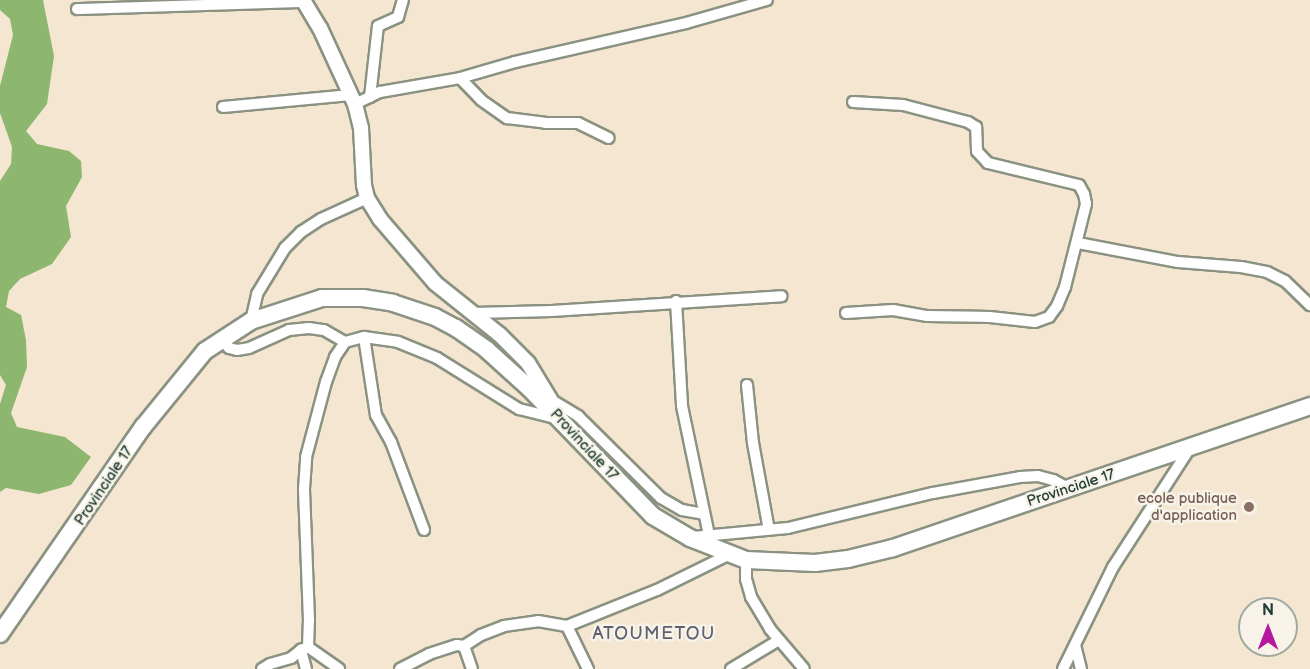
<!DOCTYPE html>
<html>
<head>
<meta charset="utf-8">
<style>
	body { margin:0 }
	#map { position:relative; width:1310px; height:669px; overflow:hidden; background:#f5e6d1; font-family:"Balsamiq Sans",sans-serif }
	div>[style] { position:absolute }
	.forest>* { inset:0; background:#8db76e }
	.roads { filter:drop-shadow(2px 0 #8a9282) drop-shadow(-2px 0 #8a9282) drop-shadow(0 2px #8a9282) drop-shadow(0 -2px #8a9282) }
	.minor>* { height:10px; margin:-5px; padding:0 5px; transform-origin:5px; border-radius:5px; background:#fff }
	.tertiary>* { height:14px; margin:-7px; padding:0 7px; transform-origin:7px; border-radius:7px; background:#fff }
	.primary>* { height:16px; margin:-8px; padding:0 8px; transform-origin:8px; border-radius:8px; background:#fff }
	.dots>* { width:16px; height:16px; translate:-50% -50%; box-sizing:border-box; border:3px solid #f7f3e8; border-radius:50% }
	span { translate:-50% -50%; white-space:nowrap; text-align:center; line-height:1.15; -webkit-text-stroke:5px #f7f3e8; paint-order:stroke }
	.street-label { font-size:15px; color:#1f3d34 }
	.education-label { font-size:15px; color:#785e54 }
	.right { translate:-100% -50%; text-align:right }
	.quarter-label { font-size:18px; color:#5e6070; letter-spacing:1.5px }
	.north { position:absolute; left:1238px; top:597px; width:60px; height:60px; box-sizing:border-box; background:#f7f3e8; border:2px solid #a1aaa0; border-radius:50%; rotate:0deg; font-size:16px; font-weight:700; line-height:24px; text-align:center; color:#1f3d34 }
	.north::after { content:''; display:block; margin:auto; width:21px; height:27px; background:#b5179e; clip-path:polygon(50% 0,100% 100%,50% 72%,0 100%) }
</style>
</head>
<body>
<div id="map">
	<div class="forest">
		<div style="clip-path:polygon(0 0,43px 0,54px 56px,47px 104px,26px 131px,37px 144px,69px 151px,81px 161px,82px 177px,66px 206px,71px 237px,52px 264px,20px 279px,9px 291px,6px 307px,21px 315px,26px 340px,27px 367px,11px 413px,17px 427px,65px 437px,91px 457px,71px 485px,39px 494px,6px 488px,0 492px,0 404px,6px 385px,0 375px,0 181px,11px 164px,12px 147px,0 113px,0 86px,13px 35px,10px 19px,0 10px)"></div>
	</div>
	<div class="roads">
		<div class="minor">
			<div style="left:77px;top:9px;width:226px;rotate:-1.8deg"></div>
			<div style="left:460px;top:78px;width:30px;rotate:46deg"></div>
			<div style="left:481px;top:100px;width:32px;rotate:35deg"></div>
			<div style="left:507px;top:118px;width:38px;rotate:7deg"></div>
			<div style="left:545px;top:123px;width:33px"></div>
			<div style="left:578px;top:123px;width:34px;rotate:26deg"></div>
			<div style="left:370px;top:97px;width:71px;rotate:-83.6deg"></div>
			<div style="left:378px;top:26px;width:22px;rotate:-24deg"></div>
			<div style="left:398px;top:17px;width:18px;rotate:-74deg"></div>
			<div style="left:355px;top:104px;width:28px;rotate:-26deg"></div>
			<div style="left:380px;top:92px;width:81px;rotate:-9.9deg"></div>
			<div style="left:460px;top:78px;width:57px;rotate:-16.2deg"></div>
			<div style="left:515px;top:62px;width:175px;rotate:-12.8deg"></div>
			<div style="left:686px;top:23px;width:84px;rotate:-15.9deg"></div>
			<div style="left:223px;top:107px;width:128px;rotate:-5.4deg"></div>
			<div style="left:1078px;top:243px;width:102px;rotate:10.8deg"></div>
			<div style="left:1178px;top:262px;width:63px;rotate:4.5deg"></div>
			<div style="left:1241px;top:267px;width:26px;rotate:11deg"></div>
			<div style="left:1267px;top:272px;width:20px;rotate:27deg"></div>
			<div style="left:1285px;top:281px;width:35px;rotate:44deg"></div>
			<div style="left:676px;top:301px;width:105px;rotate:86.7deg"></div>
			<div style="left:682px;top:406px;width:132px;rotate:78.2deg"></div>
			<div style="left:474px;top:313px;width:78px;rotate:-1.5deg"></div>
			<div style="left:552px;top:311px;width:230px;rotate:-3.7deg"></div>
			<div style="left:846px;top:313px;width:47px;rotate:-3.7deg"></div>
			<div style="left:893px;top:310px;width:35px;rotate:10deg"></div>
			<div style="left:927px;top:316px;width:63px;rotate:0.9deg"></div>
			<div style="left:990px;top:317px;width:45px;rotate:6.3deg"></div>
			<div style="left:1035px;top:322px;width:15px;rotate:-20deg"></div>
			<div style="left:1049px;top:317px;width:14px;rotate:-54deg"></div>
			<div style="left:1057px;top:306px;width:21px;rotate:-67deg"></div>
			<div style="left:1065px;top:287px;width:86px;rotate:-75.8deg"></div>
			<div style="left:1086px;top:204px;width:10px;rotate:-101deg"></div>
			<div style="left:1084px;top:194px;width:10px;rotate:-119deg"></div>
			<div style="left:1079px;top:185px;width:94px;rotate:-166.4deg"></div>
			<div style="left:988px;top:163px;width:16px;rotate:-133deg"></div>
			<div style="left:977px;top:151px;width:24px;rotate:-92deg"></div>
			<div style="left:976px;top:127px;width:9px;rotate:-148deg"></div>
			<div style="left:968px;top:122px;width:67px;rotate:-165.3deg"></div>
			<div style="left:903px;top:105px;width:50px;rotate:-176.6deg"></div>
			<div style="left:251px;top:321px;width:28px;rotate:-77deg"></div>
			<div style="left:257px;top:294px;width:54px;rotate:-58.7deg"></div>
			<div style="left:285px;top:248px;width:23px;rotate:-45deg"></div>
			<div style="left:301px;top:232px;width:24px;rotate:-33deg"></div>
			<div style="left:321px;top:219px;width:51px;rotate:-24.5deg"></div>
			<div style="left:364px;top:337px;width:79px;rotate:81.3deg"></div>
			<div style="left:376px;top:415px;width:31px;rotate:61deg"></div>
			<div style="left:391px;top:442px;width:94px;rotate:69.4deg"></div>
			<div style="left:221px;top:339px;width:12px;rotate:48deg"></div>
			<div style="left:229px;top:348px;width:8px;rotate:14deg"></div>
			<div style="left:237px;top:350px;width:12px;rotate:-9deg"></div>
			<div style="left:249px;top:348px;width:44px;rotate:-24.2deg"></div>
			<div style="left:289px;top:330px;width:20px;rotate:-6deg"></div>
			<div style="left:309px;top:328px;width:15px;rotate:8deg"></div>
			<div style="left:324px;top:330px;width:24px;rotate:30deg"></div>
			<div style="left:747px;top:385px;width:58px;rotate:84.1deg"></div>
			<div style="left:753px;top:443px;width:88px;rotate:79.6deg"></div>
			<div style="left:550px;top:399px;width:33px;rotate:31deg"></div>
			<div style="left:578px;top:416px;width:117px;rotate:44.7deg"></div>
			<div style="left:661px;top:498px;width:24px;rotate:30deg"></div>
			<div style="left:682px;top:510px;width:22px;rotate:10deg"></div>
			<div style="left:693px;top:537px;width:95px;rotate:-5.4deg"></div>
			<div style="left:788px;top:528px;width:149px;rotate:-13.6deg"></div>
			<div style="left:933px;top:493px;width:88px;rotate:-10.4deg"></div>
			<div style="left:1020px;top:477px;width:18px;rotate:-3deg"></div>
			<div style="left:1038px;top:476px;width:16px;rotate:15deg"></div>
			<div style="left:1053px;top:480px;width:17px;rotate:28deg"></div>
			<div style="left:746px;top:560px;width:19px;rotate:90deg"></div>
			<div style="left:746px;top:579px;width:19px;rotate:74deg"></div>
			<div style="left:751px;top:597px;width:37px;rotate:59deg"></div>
			<div style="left:770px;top:629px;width:52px;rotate:49.6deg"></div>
			<div style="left:567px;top:626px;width:48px;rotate:64deg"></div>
			<div style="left:1075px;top:645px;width:25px;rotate:76deg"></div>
			<div style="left:464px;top:646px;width:24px;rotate:71deg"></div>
			<div style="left:308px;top:647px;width:38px;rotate:35deg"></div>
			<div style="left:262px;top:669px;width:9px;rotate:-32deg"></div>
			<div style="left:270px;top:664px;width:22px;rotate:-16deg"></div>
			<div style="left:291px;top:658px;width:13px;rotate:-39deg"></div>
			<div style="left:306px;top:669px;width:20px;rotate:-105deg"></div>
			<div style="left:301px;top:650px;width:8px;rotate:-23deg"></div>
			<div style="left:308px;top:647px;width:27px;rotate:-88deg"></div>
			<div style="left:309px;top:620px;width:131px;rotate:-92.2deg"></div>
			<div style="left:304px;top:489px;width:32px;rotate:-86deg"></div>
			<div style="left:306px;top:457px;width:78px;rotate:-75.1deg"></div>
			<div style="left:326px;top:382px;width:27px;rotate:-70deg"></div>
			<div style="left:335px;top:357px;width:18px;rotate:-56deg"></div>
			<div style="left:345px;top:342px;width:20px;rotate:-15deg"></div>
			<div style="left:364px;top:337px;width:34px;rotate:8deg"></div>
			<div style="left:398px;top:342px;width:42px;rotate:22.3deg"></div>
			<div style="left:437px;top:358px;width:97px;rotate:31.9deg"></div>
			<div style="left:519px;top:409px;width:38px;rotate:14deg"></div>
			<div style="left:400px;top:669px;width:33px;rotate:-27deg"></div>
			<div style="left:429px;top:654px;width:29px;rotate:-18deg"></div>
			<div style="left:457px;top:645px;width:7px;rotate:8deg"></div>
			<div style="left:464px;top:646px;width:20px;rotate:-33deg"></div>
			<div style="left:481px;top:635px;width:25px;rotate:-21deg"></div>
			<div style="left:504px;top:626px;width:34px;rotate:-8deg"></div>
			<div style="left:538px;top:621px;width:29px;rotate:10deg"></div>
			<div style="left:567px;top:626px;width:97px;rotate:-21.8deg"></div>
			<div style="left:657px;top:590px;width:79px;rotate:-26.2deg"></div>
			<div style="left:731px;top:669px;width:56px;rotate:-31.1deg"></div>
			<div style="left:1063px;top:669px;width:114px;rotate:-63.9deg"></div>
			<div style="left:1113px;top:567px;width:142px;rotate:-57.1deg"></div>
		</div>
		<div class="tertiary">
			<div style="left:303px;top:0;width:33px;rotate:59deg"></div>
			<div style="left:320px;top:28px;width:84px;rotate:65.3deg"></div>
			<div style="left:355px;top:104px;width:25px;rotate:76deg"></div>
			<div style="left:361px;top:128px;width:57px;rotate:87deg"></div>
			<div style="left:364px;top:185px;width:13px;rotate:77deg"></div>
			<div style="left:367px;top:198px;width:25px;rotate:58deg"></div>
			<div style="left:380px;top:219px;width:84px;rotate:49.3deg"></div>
			<div style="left:435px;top:283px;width:82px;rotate:38.6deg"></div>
			<div style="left:499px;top:334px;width:41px;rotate:45deg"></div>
			<div style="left:528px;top:363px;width:42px;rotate:58.6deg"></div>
			<div style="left:550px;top:399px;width:15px;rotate:74deg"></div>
		</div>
		<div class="primary">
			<div style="left:0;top:634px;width:252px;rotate:-55.4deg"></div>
			<div style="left:143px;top:427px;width:98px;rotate:-50.8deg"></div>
			<div style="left:205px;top:351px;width:55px;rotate:-33.1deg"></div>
			<div style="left:251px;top:321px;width:75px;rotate:-17.9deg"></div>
			<div style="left:322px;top:298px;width:41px"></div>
			<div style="left:363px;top:298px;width:30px;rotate:9deg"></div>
			<div style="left:393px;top:303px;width:44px;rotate:18.4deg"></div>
			<div style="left:435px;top:317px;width:24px;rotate:28deg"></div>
			<div style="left:456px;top:328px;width:38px;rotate:35deg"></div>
			<div style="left:487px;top:350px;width:57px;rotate:42.1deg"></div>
			<div style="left:529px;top:388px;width:178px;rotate:45.9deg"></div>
			<div style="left:653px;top:516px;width:43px;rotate:30.7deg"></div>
			<div style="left:690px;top:538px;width:60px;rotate:21.4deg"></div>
			<div style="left:746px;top:560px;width:69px;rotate:2.5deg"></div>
			<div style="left:815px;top:563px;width:33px;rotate:-7deg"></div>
			<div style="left:848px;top:559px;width:46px;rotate:-13.7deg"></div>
			<div style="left:893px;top:548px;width:441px;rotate:-18.8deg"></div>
		</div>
	</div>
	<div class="dots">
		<div style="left:1249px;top:507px;background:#8d6e63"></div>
	</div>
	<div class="street-label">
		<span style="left:584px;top:445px;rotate:47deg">Provinciale 17</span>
		<span style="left:104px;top:486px;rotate:-56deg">Provinciale 17</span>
		<span style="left:1071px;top:488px;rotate:-18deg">Provinciale 17</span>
	</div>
	<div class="education-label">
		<span class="right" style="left:1237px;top:507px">ecole publique<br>d'application</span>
	</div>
	<div class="quarter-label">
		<span style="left:654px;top:634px">ATOUMETOU</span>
	</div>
	<div class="north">N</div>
</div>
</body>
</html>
